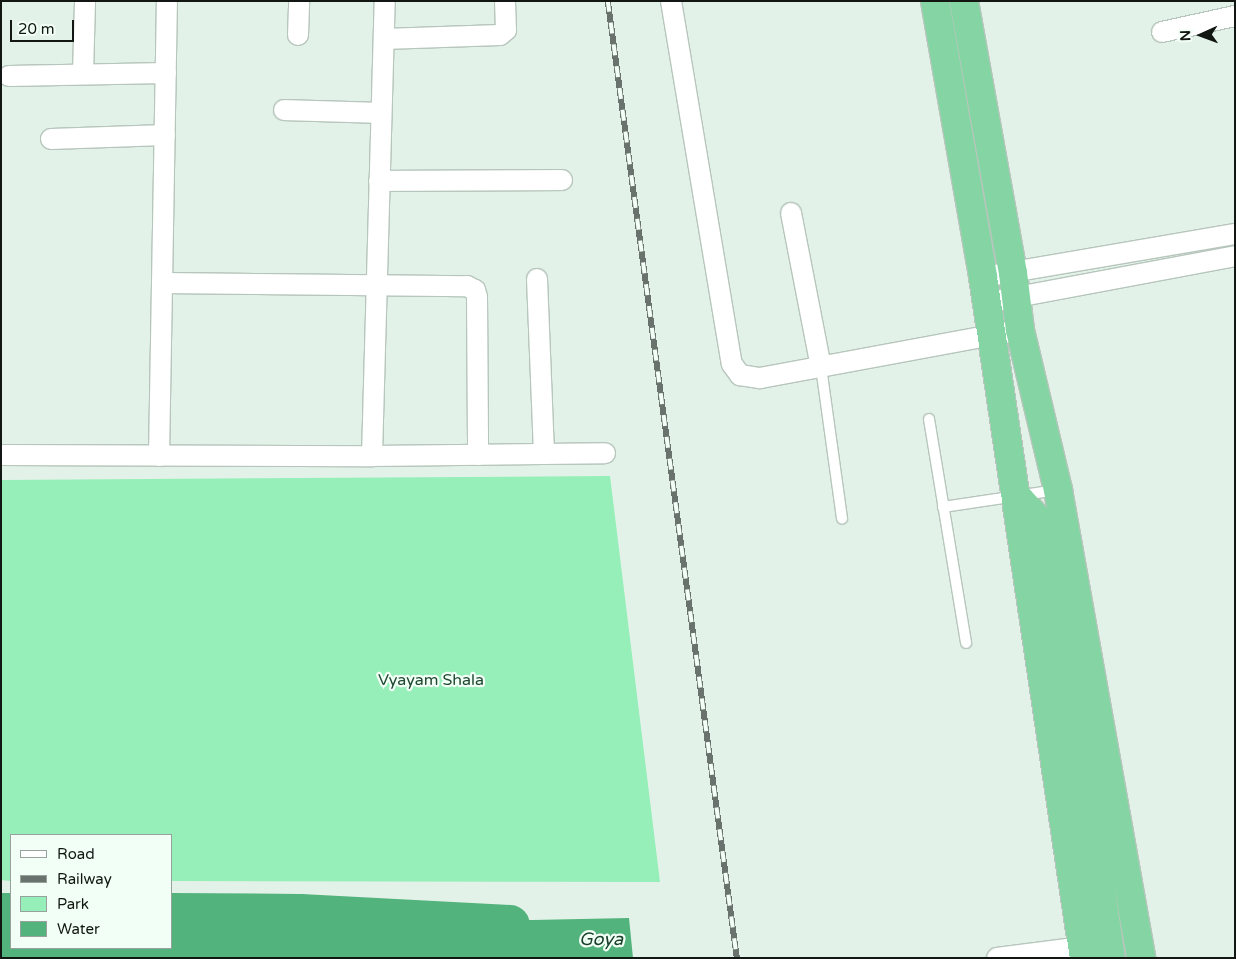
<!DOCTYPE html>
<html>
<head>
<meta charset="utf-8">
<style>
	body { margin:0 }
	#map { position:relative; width:1236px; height:959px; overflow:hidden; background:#e3f2e8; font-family:"Varela Round",sans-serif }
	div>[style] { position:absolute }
	.green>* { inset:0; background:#96efb8 }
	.water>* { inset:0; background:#53b37c }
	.river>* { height:39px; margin:-19.5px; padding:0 19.5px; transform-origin:19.5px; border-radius:19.5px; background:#53b37c }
	.roads { filter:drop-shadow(1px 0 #b7c6bc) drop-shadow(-1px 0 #b7c6bc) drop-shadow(0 1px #b7c6bc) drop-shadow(0 -1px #b7c6bc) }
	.lane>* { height:10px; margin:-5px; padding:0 5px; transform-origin:5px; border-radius:5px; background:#fff }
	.street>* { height:20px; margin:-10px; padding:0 10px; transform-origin:10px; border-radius:10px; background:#fff }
	.highway>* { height:28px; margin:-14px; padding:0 14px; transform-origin:14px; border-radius:14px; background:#84d5a3 }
	.rail>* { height:5.5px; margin-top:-2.75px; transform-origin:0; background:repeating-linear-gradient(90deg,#f2fff6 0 11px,#69726c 0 22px); box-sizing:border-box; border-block:1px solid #69726c }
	span { translate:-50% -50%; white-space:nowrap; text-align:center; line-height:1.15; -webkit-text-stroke:4.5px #f2fff6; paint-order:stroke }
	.park-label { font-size:16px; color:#214932 }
	.water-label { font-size:18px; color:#19412a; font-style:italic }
	.frame { position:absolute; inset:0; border:2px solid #121714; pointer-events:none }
	.legend { position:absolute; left:10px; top:834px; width:162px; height:115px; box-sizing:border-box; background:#f2fff6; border:1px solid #98a29c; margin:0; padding:6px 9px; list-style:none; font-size:15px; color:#121714 }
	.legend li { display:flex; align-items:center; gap:10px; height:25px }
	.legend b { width:25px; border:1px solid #98a29c }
	.north { position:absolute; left:1176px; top:10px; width:50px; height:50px; -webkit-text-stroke:4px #f2fff6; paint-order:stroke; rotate:268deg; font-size:14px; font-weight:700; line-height:20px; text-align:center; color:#121714 }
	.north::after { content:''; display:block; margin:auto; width:18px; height:22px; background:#121714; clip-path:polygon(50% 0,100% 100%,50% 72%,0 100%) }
	.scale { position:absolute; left:10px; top:20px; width:64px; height:22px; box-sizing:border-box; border:2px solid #121714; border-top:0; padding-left:6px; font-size:15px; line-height:18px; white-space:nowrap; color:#121714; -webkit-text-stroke:4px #f2fff6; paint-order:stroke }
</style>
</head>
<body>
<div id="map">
	<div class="green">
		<div style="clip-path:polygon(610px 476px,660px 882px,171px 881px,171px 835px,11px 835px,11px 881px,1px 880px,1px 480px)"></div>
	</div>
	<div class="water">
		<div style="clip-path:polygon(629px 918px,633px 958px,1px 958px,1px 930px,11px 930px,11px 948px,171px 948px,171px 927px)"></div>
	</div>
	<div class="river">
		<div style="left:1px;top:912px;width:10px"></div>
		<div style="left:171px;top:912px;width:129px;rotate:0.4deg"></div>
		<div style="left:300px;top:913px;width:210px;rotate:3deg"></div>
	</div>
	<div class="roads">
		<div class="lane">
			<div style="left:821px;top:367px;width:153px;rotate:82.1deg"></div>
			<div style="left:929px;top:419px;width:227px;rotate:80.6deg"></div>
			<div style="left:943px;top:507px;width:115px;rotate:-8.5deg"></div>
		</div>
		<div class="street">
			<div style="left:671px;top:1px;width:368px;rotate:80.5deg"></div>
			<div style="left:732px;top:364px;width:14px;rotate:54deg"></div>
			<div style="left:740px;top:375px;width:20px;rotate:9deg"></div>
			<div style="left:760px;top:378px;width:264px;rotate:-10.5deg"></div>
			<div style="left:1162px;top:32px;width:75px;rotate:-12.4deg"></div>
			<div style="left:298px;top:35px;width:34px;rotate:-88deg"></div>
			<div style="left:384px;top:39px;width:116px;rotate:-2deg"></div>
			<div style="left:500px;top:35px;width:8px;rotate:-40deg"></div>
			<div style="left:506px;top:30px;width:29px;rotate:-92deg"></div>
			<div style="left:83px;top:74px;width:73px;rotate:-88.4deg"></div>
			<div style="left:9px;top:76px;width:157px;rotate:-1.1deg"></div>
			<div style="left:284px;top:110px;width:97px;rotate:1.8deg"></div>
			<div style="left:51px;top:139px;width:114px;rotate:-2deg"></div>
			<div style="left:379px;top:181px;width:183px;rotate:-0.3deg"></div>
			<div style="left:791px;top:213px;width:157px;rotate:79deg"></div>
			<div style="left:983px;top:277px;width:256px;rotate:-9.7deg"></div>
			<div style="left:537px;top:279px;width:175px;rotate:87.7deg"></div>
			<div style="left:162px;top:283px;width:305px;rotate:0.6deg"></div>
			<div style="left:467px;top:286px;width:9px;rotate:27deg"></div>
			<div style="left:475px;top:290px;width:7px;rotate:74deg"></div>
			<div style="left:477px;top:297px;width:158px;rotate:89.6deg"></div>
			<div style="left:985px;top:303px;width:254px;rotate:-10.6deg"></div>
			<div style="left:1px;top:455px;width:371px;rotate:0.2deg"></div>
			<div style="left:372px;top:456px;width:233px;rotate:-0.7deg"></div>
			<div style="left:159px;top:456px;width:455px;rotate:-89deg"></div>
			<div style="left:372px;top:456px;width:455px;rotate:-88.4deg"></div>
			<div style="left:997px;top:958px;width:86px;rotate:-7.4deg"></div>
		</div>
		<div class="highway">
			<div style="left:935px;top:1px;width:280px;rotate:80.1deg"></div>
			<div style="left:983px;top:277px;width:688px;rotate:81.56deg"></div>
			<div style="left:964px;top:1px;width:276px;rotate:79.8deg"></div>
			<div style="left:1013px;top:273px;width:57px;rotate:83deg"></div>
			<div style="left:1020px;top:330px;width:164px;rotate:76.6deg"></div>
			<div style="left:1058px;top:490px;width:475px;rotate:79.9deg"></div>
			<div style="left:1016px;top:495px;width:40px;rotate:48deg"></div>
			<div style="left:1043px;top:525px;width:34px;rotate:78deg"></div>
			<div style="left:1050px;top:558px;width:53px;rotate:79.1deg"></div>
			<div style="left:1060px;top:610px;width:352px;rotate:81.7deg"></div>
		</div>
	</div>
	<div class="rail">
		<div style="left:608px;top:1px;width:966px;rotate:82.32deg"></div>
	</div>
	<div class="park-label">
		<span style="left:431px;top:680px">Vyayam Shala</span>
	</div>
	<div class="water-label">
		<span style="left:601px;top:939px">Goya</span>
	</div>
	<div class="frame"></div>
	<ul class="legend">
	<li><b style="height:6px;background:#fff"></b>Road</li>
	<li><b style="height:6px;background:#69726c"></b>Railway</li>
	<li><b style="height:14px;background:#96efb8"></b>Park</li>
	<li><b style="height:14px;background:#53b37c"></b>Water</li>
	</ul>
	<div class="north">N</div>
	<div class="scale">20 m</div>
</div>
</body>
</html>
